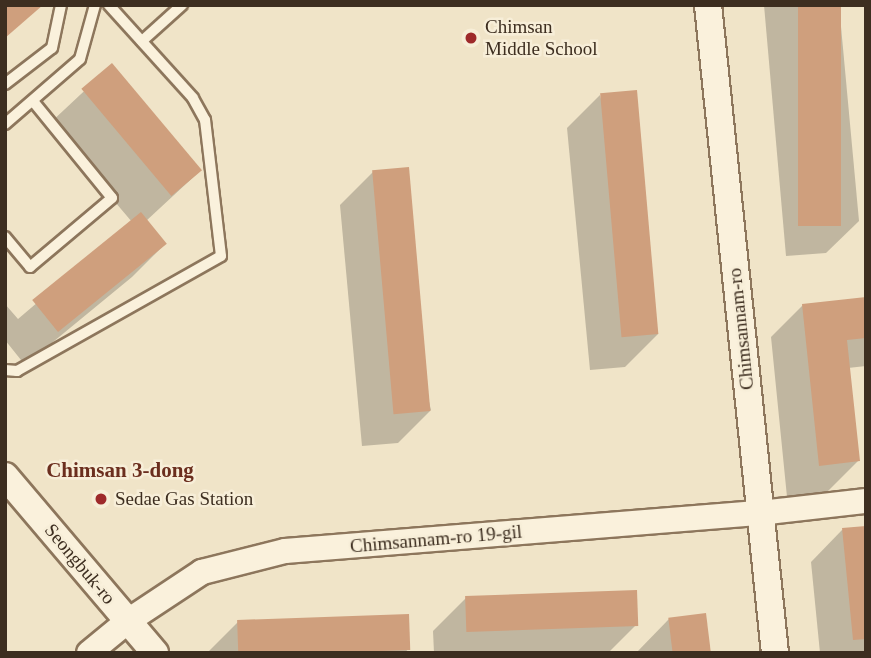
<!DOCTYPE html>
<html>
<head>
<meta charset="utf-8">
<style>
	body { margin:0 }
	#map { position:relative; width:871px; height:658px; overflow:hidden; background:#f0e4c8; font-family:"Times New Roman",serif }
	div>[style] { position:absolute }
	.shadow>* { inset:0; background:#0003 }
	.building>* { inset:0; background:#cf9f7d; transform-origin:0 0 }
	.roads { filter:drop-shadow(2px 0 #8d765c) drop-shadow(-2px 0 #8d765c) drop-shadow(0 2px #8d765c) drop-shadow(0 -2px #8d765c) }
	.service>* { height:10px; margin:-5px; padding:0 5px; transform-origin:5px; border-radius:5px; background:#faf1dc }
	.tertiary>* { height:24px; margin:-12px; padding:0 12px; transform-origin:12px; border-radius:12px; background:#faf1dc }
	.secondary>* { height:26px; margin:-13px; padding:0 13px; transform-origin:13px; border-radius:13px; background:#faf1dc }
	.dots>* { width:19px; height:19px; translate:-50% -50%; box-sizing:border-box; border:4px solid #f7eed8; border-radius:50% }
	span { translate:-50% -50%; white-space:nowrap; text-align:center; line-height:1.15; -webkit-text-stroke:5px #f7eed8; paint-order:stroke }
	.poi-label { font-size:19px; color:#3d2e20 }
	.left { translate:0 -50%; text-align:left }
	.street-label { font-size:19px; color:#3d2e20 }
	.neighbourhood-label { font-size:21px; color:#6b2e1e; font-weight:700 }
	.frame { position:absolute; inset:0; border:7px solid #3d2e20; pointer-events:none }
</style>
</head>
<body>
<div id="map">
	<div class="shadow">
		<div style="clip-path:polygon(764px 5px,839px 5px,859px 221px,826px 253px,786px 256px)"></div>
		<div style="clip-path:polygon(112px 65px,201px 170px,146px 221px,165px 244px,132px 277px,25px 365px,5px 340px,5px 304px,18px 319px,132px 222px,49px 124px)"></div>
		<div style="clip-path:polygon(600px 95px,658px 334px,625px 367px,590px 370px,567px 128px)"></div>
		<div style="clip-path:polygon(373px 172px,431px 410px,398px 443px,362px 446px,340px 205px)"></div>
		<div style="clip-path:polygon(866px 299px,866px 366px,848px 368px,858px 461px,826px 493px,787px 497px,771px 337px,803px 305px)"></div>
		<div style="clip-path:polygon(866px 528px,866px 653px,820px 653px,811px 562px,842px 530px)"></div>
		<div style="clip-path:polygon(466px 598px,636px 625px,608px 653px,434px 653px,433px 631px)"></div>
		<div style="clip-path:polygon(669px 619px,709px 653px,636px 653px)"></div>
		<div style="clip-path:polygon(238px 622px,408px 649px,405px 653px,207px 653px)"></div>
	</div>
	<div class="building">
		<div style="clip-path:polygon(5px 5px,43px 5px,5px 38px)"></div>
		<div style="left:798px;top:5px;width:43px;height:221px"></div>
		<div style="left:112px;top:63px;width:140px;height:40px;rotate:50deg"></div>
		<div style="left:637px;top:90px;width:245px;height:37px;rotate:85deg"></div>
		<div style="left:409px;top:167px;width:245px;height:37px;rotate:85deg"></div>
		<div style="left:141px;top:212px;width:41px;height:140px;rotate:51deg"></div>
		<div style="clip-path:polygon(866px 297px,866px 338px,847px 340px,860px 461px,819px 466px,802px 304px)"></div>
		<div style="clip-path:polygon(866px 526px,866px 639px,853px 640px,842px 528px)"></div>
		<div style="left:637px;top:590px;width:36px;height:172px;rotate:88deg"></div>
		<div style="left:706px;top:613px;width:40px;height:38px;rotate:83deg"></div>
		<div style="left:409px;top:614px;width:36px;height:172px;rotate:88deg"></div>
	</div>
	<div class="roads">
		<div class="service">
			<div style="left:142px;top:41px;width:54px;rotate:-42deg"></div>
			<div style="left:5px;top:84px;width:59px;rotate:-37.5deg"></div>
			<div style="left:52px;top:48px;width:44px;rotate:-78.2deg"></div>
			<div style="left:5px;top:124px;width:99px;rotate:-40.9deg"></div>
			<div style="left:80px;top:59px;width:56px;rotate:-74.5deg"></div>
			<div style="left:5px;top:237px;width:39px;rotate:50deg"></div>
			<div style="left:30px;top:267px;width:107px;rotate:-40.1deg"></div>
			<div style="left:112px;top:198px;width:125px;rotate:-129.2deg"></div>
			<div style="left:5px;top:370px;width:12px;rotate:5deg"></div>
			<div style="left:17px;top:371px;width:234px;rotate:-29.4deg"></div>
			<div style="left:221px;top:256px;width:137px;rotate:-96.7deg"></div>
			<div style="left:205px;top:120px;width:25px;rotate:-119deg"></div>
			<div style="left:193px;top:98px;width:125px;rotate:-132.1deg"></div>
		</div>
		<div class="tertiary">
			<div style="left:89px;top:653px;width:50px;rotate:-39.4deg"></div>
			<div style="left:128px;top:621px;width:89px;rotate:-33.5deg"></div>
			<div style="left:202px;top:572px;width:86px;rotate:-14.2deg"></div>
			<div style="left:285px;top:551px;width:477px;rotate:-4.6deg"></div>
			<div style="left:760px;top:513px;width:107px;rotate:-6.5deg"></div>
		</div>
		<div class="secondary">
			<div style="left:708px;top:5px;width:651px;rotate:84.1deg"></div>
			<div style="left:5px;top:476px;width:232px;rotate:49.7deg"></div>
		</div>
	</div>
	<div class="dots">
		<div style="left:471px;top:38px;background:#9e2a2b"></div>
		<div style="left:101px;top:499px;background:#9e2a2b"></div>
	</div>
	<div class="poi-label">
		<span class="left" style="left:485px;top:38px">Chimsan<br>Middle School</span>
		<span class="left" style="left:115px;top:499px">Sedae Gas Station</span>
	</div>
	<div class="street-label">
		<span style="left:741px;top:329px;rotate:-96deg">Chimsannam-ro</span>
		<span style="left:436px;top:539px;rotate:-5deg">Chimsannam-ro 19-gil</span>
		<span style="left:80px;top:564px;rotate:50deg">Seongbuk-ro</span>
	</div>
	<div class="neighbourhood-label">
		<span style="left:120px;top:470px">Chimsan 3-dong</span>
	</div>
	<div class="frame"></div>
</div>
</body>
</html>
